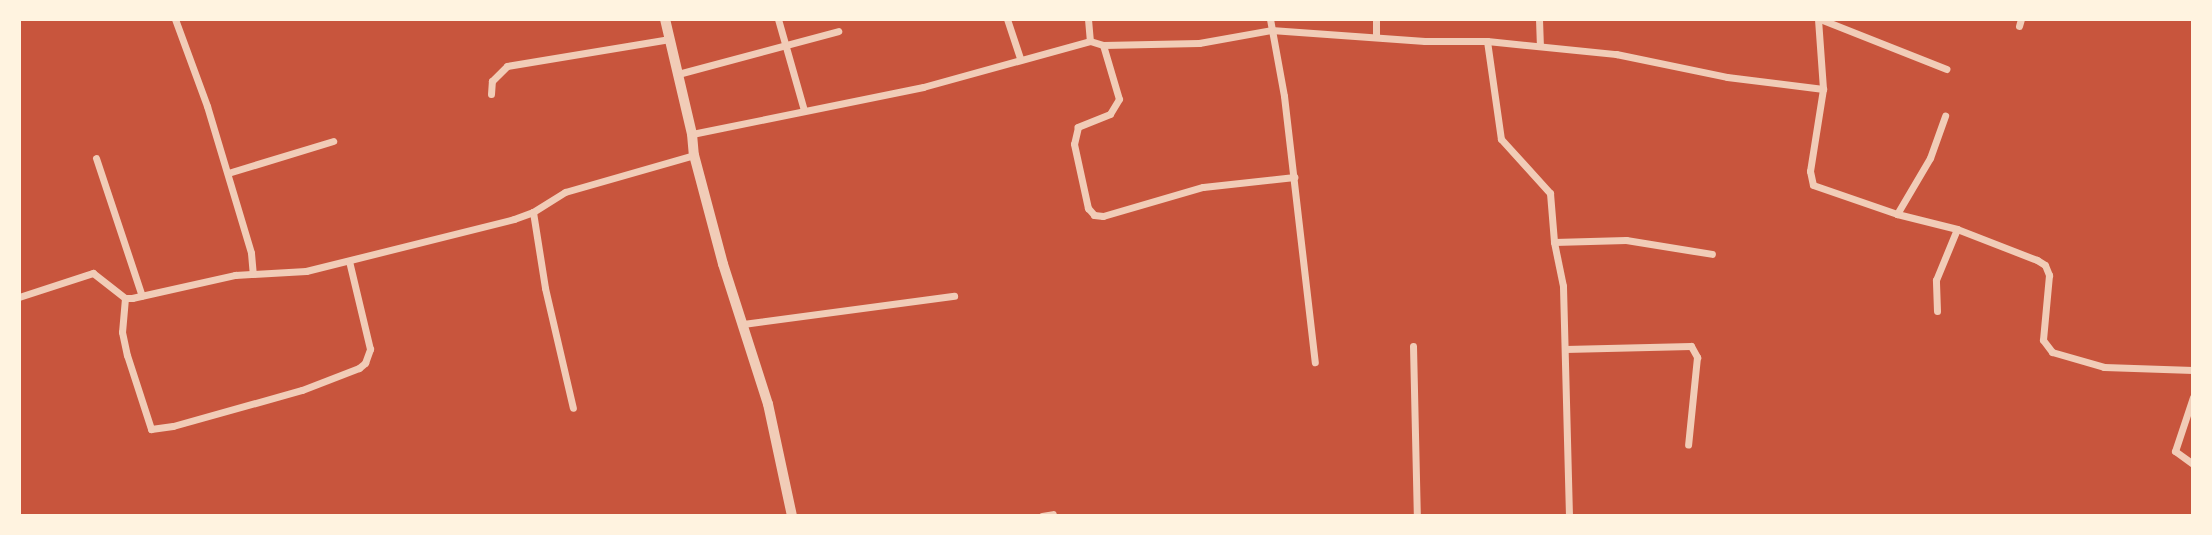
<!DOCTYPE html>
<html>
<head>
<meta charset="utf-8">
<style>
	body { margin:0 }
	#map { position:relative; width:2212px; height:535px; overflow:hidden; background:#c8553d; font-family:Barlow,sans-serif }
	div>[style] { position:absolute }
	.minor>* { height:7px; margin:-3.5px; padding:0 3.5px; transform-origin:3.5px; border-radius:3.5px; background:#f1ccb7 }
	.tertiary>* { height:10px; margin:-5px; padding:0 5px; transform-origin:5px; border-radius:5px; background:#f1ccb7 }
	span { translate:-50% -50%; white-space:nowrap; text-align:center; line-height:1.15; -webkit-text-stroke:6px #fff3e0; paint-order:stroke }
	.frame { position:absolute; inset:0; border:21px solid #fff3e0; pointer-events:none }
</style>
</head>
<body>
<div id="map">
	<div class="minor">
		<div style="left:175px;top:19px;width:93px;rotate:69.8deg"></div>
		<div style="left:207px;top:106px;width:153px;rotate:73.3deg"></div>
		<div style="left:251px;top:253px;width:21px;rotate:85deg"></div>
		<div style="left:778px;top:19px;width:95px;rotate:74.1deg"></div>
		<div style="left:1007px;top:19px;width:41px;rotate:71.6deg"></div>
		<div style="left:1088px;top:19px;width:22px;rotate:85deg"></div>
		<div style="left:1270px;top:19px;width:78px;rotate:79.7deg"></div>
		<div style="left:1284px;top:96px;width:268px;rotate:83.4deg"></div>
		<div style="left:1539px;top:19px;width:27px;rotate:88deg"></div>
		<div style="left:1818px;top:19px;width:70px;rotate:85.9deg"></div>
		<div style="left:1823px;top:89px;width:83px;rotate:99deg"></div>
		<div style="left:1810px;top:171px;width:14px;rotate:78deg"></div>
		<div style="left:1813px;top:185px;width:89px;rotate:19deg"></div>
		<div style="left:1897px;top:214px;width:62px;rotate:14deg"></div>
		<div style="left:1957px;top:229px;width:86px;rotate:21.2deg"></div>
		<div style="left:2037px;top:260px;width:9px;rotate:32deg"></div>
		<div style="left:2045px;top:265px;width:11px;rotate:68deg"></div>
		<div style="left:2049px;top:275px;width:65px;rotate:95.3deg"></div>
		<div style="left:2043px;top:340px;width:15px;rotate:53deg"></div>
		<div style="left:2052px;top:352px;width:54px;rotate:16.1deg"></div>
		<div style="left:2104px;top:367px;width:89px;rotate:1.9deg"></div>
		<div style="left:1820px;top:19px;width:136px;rotate:21.6deg"></div>
		<div style="left:2019px;top:26px;width:7px;rotate:-74deg"></div>
		<div style="left:1376px;top:36px;width:17px;rotate:-90deg"></div>
		<div style="left:1487px;top:41px;width:99px;rotate:81.9deg"></div>
		<div style="left:1501px;top:139px;width:73px;rotate:47.8deg"></div>
		<div style="left:1550px;top:193px;width:49px;rotate:85.3deg"></div>
		<div style="left:1103px;top:45px;width:56px;rotate:73.5deg"></div>
		<div style="left:1119px;top:99px;width:17px;rotate:121deg"></div>
		<div style="left:1110px;top:114px;width:35px;rotate:158deg"></div>
		<div style="left:1078px;top:127px;width:17px;rotate:103deg"></div>
		<div style="left:1074px;top:144px;width:66px;rotate:77.7deg"></div>
		<div style="left:1088px;top:208px;width:9px;rotate:49deg"></div>
		<div style="left:1094px;top:215px;width:9px;rotate:6deg"></div>
		<div style="left:1103px;top:216px;width:104px;rotate:-16.2deg"></div>
		<div style="left:1203px;top:187px;width:92px;rotate:-6.3deg"></div>
		<div style="left:678px;top:74px;width:166px;rotate:-15deg"></div>
		<div style="left:491px;top:94px;width:13px;rotate:-86deg"></div>
		<div style="left:492px;top:81px;width:21px;rotate:-45deg"></div>
		<div style="left:507px;top:66px;width:165px;rotate:-9.4deg"></div>
		<div style="left:692px;top:134px;width:236px;rotate:-11.5deg"></div>
		<div style="left:923px;top:87px;width:173px;rotate:-15.4deg"></div>
		<div style="left:1090px;top:41px;width:14px;rotate:17deg"></div>
		<div style="left:1103px;top:45px;width:96px;rotate:-1.2deg"></div>
		<div style="left:1199px;top:43px;width:73px;rotate:-10.2deg"></div>
		<div style="left:1271px;top:30px;width:154px;rotate:4.1deg"></div>
		<div style="left:1425px;top:41px;width:62px"></div>
		<div style="left:1487px;top:41px;width:130px;rotate:5.8deg"></div>
		<div style="left:1616px;top:54px;width:113px;rotate:11.7deg"></div>
		<div style="left:1727px;top:77px;width:97px;rotate:7.1deg"></div>
		<div style="left:96px;top:158px;width:145px;rotate:71.6deg"></div>
		<div style="left:228px;top:173px;width:110px;rotate:-16.9deg"></div>
		<div style="left:533px;top:212px;width:77px;rotate:81deg"></div>
		<div style="left:545px;top:288px;width:123px;rotate:76.9deg"></div>
		<div style="left:1897px;top:214px;width:65px;rotate:-59.5deg"></div>
		<div style="left:1930px;top:158px;width:45px;rotate:-70.3deg"></div>
		<div style="left:19px;top:297px;width:78px;rotate:-18deg"></div>
		<div style="left:93px;top:273px;width:41px;rotate:38deg"></div>
		<div style="left:125px;top:298px;width:7px"></div>
		<div style="left:132px;top:298px;width:106px;rotate:-12.6deg"></div>
		<div style="left:235px;top:275px;width:71px;rotate:-3.2deg"></div>
		<div style="left:306px;top:271px;width:214px;rotate:-14deg"></div>
		<div style="left:514px;top:219px;width:20px;rotate:-20deg"></div>
		<div style="left:533px;top:212px;width:38px;rotate:-32deg"></div>
		<div style="left:565px;top:192px;width:134px;rotate:-16deg"></div>
		<div style="left:125px;top:298px;width:34px;rotate:95deg"></div>
		<div style="left:122px;top:332px;width:24px;rotate:78deg"></div>
		<div style="left:127px;top:355px;width:78px;rotate:72deg"></div>
		<div style="left:151px;top:429px;width:22px;rotate:-8deg"></div>
		<div style="left:173px;top:426px;width:134px;rotate:-15.6deg"></div>
		<div style="left:302px;top:390px;width:61px;rotate:-21.1deg"></div>
		<div style="left:359px;top:368px;width:8px;rotate:-40deg"></div>
		<div style="left:365px;top:363px;width:15px;rotate:-70deg"></div>
		<div style="left:370px;top:349px;width:90px;rotate:-103.4deg"></div>
		<div style="left:1937px;top:311px;width:31px;rotate:-92deg"></div>
		<div style="left:1936px;top:280px;width:55px;rotate:-67.6deg"></div>
		<div style="left:743px;top:324px;width:213px;rotate:-7.6deg"></div>
		<div style="left:1413px;top:346px;width:170px;rotate:88.7deg"></div>
		<div style="left:1565px;top:349px;width:126px;rotate:-1.4deg"></div>
		<div style="left:1691px;top:346px;width:13px;rotate:61deg"></div>
		<div style="left:1697px;top:357px;width:88px;rotate:95.8deg"></div>
		<div style="left:2193px;top:397px;width:57px;rotate:108.4deg"></div>
		<div style="left:2175px;top:451px;width:22px;rotate:36deg"></div>
		<div style="left:1042px;top:516px;width:11px;rotate:-10deg"></div>
		<div style="left:1569px;top:516px;width:230px;rotate:-91.5deg"></div>
		<div style="left:1563px;top:286px;width:45px;rotate:-101.6deg"></div>
		<div style="left:1554px;top:242px;width:72px;rotate:-1.6deg"></div>
		<div style="left:1626px;top:240px;width:87px;rotate:9.2deg"></div>
	</div>
	<div class="tertiary">
		<div style="left:665px;top:19px;width:118px;rotate:76.8deg"></div>
		<div style="left:692px;top:134px;width:21px;rotate:85deg"></div>
		<div style="left:694px;top:155px;width:113px;rotate:75.1deg"></div>
		<div style="left:723px;top:264px;width:147px;rotate:72.2deg"></div>
		<div style="left:768px;top:404px;width:115px;rotate:77.9deg"></div>
	</div>
	<div class="frame"></div>
</div>
</body>
</html>
